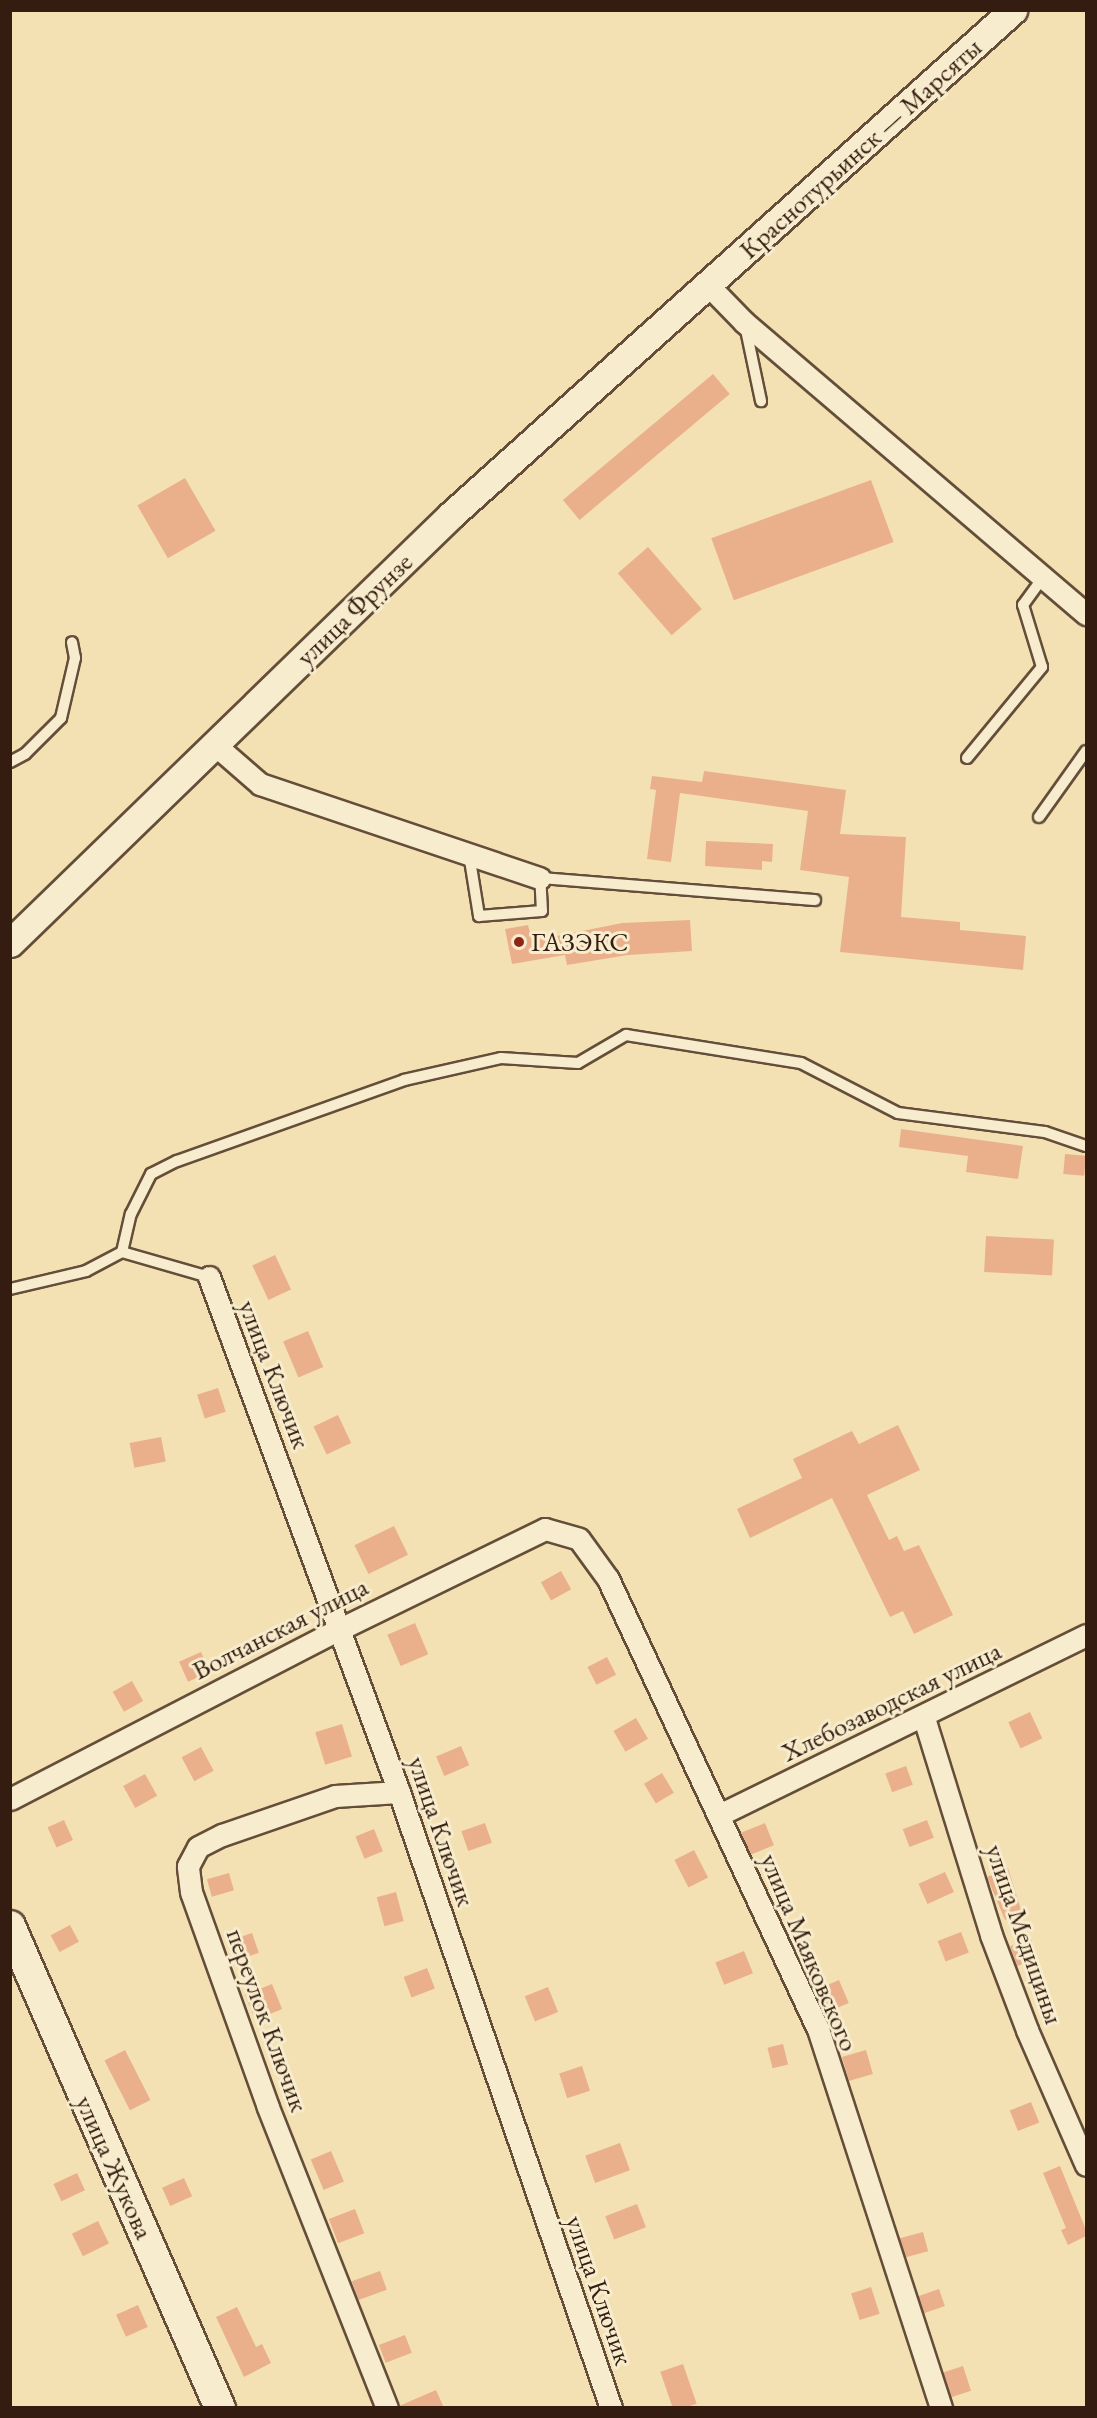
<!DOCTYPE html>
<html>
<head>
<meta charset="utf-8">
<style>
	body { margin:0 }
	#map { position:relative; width:1097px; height:2418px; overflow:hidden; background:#f3e1b3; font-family:"EB Garamond",serif }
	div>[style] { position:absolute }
	.building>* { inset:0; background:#eab08c; transform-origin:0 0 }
	.roads { filter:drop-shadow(2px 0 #644e39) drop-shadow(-2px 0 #644e39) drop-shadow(0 2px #644e39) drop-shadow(0 -2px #644e39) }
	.service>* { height:10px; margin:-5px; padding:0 5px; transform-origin:5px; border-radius:5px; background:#f7ecce }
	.minor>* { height:21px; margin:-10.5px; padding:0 10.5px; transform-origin:10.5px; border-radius:10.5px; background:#f7ecce }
	.tertiary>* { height:27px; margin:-13.5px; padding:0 13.5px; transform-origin:13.5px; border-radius:13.5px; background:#f7ecce }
	.secondary>* { height:30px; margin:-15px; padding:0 15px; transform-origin:15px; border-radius:15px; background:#f7ecce }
	.dots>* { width:16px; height:16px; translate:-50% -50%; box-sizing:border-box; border:3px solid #f7ecce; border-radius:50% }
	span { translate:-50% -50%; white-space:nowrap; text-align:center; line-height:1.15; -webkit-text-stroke:6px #f7ecce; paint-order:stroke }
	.street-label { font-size:27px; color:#341d10 }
	.poi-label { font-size:27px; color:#341d10 }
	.left { translate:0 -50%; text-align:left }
	.frame { position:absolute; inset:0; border:12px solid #341d10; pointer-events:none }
</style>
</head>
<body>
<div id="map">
	<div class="building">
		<div style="left:713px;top:374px;width:26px;height:196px;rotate:50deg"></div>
		<div style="left:185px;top:478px;width:61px;height:55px;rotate:60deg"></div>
		<div style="left:871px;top:480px;width:66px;height:170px;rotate:70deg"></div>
		<div style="left:648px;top:547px;width:82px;height:40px;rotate:49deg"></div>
		<div style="clip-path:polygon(704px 771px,846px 790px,840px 834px,906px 837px,901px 917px,960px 922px,960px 930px,1026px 936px,1023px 970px,840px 952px,849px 877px,800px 870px,808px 811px,680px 793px,671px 862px,647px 859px,656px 790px,650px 789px,652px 776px,702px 782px)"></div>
		<div style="clip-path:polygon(706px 841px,773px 844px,772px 862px,762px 861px,762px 870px,705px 866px)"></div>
		<div style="clip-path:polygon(690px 920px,692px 951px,628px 955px,567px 965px,565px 955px,512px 964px,505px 929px,528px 925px,532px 941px,622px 923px)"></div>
		<div style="clip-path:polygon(901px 1129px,1023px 1146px,1018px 1179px,966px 1172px,968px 1156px,899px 1147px)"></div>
		<div style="left:1065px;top:1154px;width:21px;height:20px;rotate:5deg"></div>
		<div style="left:986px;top:1236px;width:68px;height:36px;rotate:3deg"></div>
		<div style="left:275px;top:1255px;width:38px;height:25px;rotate:65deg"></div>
		<div style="left:308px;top:1331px;width:39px;height:27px;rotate:67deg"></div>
		<div style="left:218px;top:1388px;width:25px;height:22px;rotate:72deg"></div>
		<div style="left:338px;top:1415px;width:31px;height:27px;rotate:65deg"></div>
		<div style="clip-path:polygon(898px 1425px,920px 1470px,867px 1495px,889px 1540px,897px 1536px,904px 1551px,919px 1545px,953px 1615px,914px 1634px,903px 1611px,890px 1617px,832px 1498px,750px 1538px,737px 1509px,802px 1478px,793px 1459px,852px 1431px,859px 1444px)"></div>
		<div style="left:161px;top:1437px;width:25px;height:32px;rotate:79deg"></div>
		<div style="left:394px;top:1526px;width:32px;height:44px;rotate:64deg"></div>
		<div style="left:561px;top:1571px;width:21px;height:23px;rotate:61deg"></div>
		<div style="left:415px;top:1623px;width:34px;height:30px;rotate:67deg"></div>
		<div style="left:201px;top:1652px;width:22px;height:24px;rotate:66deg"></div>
		<div style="left:607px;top:1657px;width:20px;height:22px;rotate:63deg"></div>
		<div style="left:132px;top:1681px;width:23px;height:22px;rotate:61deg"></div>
		<div style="left:1030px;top:1712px;width:29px;height:24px;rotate:65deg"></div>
		<div style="left:636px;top:1718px;width:24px;height:26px;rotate:60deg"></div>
		<div style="left:342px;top:1724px;width:34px;height:28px;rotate:73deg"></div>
		<div style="left:461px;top:1746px;width:21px;height:27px;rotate:67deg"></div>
		<div style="left:201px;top:1747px;width:27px;height:22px;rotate:62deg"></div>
		<div style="left:906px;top:1766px;width:20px;height:22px;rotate:70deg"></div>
		<div style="left:662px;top:1773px;width:23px;height:21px;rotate:59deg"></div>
		<div style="left:145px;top:1774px;width:25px;height:25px;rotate:61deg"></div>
		<div style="left:64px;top:1820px;width:22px;height:18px;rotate:66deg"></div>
		<div style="left:927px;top:1820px;width:19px;height:26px;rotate:69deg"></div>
		<div style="left:485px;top:1823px;width:21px;height:25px;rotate:71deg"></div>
		<div style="left:765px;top:1823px;width:24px;height:26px;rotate:68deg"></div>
		<div style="left:374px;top:1829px;width:24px;height:20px;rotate:68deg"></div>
		<div style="left:694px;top:1850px;width:31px;height:22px;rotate:63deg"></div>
		<div style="clip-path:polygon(1008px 1868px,1022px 1913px,1005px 1920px,987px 1877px)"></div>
		<div style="left:945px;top:1872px;width:22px;height:29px;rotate:66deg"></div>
		<div style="left:229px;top:1873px;width:18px;height:23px;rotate:74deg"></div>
		<div style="left:396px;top:1892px;width:30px;height:20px;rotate:75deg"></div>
		<div style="left:70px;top:1925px;width:19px;height:22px;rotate:62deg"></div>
		<div style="left:961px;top:1932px;width:22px;height:25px;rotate:69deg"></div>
		<div style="left:252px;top:1933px;width:21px;height:23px;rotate:71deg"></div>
		<div style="left:1031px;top:1939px;width:21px;height:22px;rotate:71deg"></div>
		<div style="left:744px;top:1951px;width:24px;height:31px;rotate:68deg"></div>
		<div style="left:427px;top:1968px;width:22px;height:25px;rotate:69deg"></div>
		<div style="left:839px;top:1980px;width:25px;height:23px;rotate:67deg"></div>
		<div style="left:272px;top:1984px;width:27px;height:29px;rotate:68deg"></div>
		<div style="left:548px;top:1987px;width:27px;height:25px;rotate:68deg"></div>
		<div style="left:783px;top:2044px;width:21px;height:16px;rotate:76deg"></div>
		<div style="left:125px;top:2050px;width:56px;height:23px;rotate:63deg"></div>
		<div style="left:866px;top:2050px;width:25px;height:25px;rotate:74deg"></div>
		<div style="left:582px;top:2066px;width:26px;height:24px;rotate:72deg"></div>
		<div style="left:1031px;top:2102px;width:22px;height:23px;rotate:68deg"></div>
		<div style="left:620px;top:2143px;width:29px;height:37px;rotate:70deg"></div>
		<div style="left:331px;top:2151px;width:33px;height:22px;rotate:67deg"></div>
		<div style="clip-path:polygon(1060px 2166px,1086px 2230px,1086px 2236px,1068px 2245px,1061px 2230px,1066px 2228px,1043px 2173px)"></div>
		<div style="left:77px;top:2173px;width:19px;height:26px;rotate:65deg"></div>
		<div style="left:184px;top:2178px;width:20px;height:24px;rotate:66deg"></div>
		<div style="left:637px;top:2204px;width:25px;height:34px;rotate:69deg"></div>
		<div style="left:355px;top:2209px;width:26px;height:28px;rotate:69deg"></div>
		<div style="left:98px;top:2221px;width:25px;height:29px;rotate:64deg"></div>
		<div style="left:923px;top:2232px;width:20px;height:24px;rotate:75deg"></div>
		<div style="left:380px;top:2271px;width:20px;height:30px;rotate:70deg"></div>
		<div style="left:871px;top:2287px;width:28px;height:21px;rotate:72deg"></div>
		<div style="left:939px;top:2289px;width:18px;height:22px;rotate:71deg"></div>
		<div style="left:138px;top:2305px;width:24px;height:24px;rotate:66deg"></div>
		<div style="clip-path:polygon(237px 2307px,256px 2347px,262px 2344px,271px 2363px,244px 2377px,216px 2317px)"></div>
		<div style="left:405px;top:2335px;width:19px;height:28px;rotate:69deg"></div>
		<div style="left:683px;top:2364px;width:42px;height:24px;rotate:71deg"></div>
		<div style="left:963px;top:2366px;width:26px;height:21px;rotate:72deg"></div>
		<div style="clip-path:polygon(436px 2390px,444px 2408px,399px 2408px,399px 2406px)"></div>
	</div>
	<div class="roads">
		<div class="service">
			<div style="left:745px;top:325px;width:78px;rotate:78.1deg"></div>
			<div style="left:967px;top:758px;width:118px;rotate:-50.5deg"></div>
			<div style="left:1042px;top:667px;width:65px;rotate:-107deg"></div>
			<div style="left:1023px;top:605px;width:36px;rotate:-54deg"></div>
			<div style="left:10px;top:762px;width:17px;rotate:-28deg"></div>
			<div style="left:25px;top:754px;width:51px;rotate:-45deg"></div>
			<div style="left:61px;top:718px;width:62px;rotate:-76.9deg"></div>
			<div style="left:75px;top:658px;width:16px;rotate:-101deg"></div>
			<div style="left:1039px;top:817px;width:81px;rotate:-54.5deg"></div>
			<div style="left:469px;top:854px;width:63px;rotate:80.8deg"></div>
			<div style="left:479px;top:916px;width:63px;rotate:-4.5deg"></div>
			<div style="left:542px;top:911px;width:33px;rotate:-93deg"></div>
			<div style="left:540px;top:878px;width:276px;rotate:4.6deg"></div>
			<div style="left:122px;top:1252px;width:39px;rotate:-77deg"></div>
			<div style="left:131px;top:1214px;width:45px;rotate:-63.4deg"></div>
			<div style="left:151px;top:1174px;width:29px;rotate:-27deg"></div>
			<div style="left:177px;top:1161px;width:241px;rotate:-19.6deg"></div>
			<div style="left:404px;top:1080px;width:99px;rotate:-12.8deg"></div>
			<div style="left:501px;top:1058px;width:77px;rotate:3.7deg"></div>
			<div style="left:578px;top:1063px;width:56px;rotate:-30.3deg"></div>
			<div style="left:626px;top:1035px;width:177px;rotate:9.1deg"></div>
			<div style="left:801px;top:1063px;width:109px;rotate:27.3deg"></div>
			<div style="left:898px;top:1113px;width:148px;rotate:7.4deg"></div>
			<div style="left:1045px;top:1132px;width:43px;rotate:18.9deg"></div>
			<div style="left:10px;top:1289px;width:78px;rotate:-13.3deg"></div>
			<div style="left:86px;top:1271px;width:41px;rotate:-27.8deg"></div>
			<div style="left:122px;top:1252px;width:91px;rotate:16deg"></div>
		</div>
		<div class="minor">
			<div style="left:708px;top:285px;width:52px;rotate:45.8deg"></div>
			<div style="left:744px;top:322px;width:450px;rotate:40.5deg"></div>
			<div style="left:214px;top:744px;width:61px;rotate:41deg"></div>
			<div style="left:260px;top:784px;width:295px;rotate:18.6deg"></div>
			<div style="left:209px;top:1277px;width:549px;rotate:69.75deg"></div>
			<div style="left:399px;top:1792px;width:651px;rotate:71.01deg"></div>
			<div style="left:924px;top:1718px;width:227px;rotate:72.8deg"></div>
			<div style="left:991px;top:1935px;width:102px;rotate:69.2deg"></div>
			<div style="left:1027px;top:2030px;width:147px;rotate:66.4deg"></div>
			<div style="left:10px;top:1799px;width:371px;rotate:-27.3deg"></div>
			<div style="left:340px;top:1629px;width:228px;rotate:-26deg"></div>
			<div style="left:545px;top:1529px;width:35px;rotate:16deg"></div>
			<div style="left:579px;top:1539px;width:49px;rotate:54.1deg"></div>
			<div style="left:608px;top:1579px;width:497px;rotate:65deg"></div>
			<div style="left:818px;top:2029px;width:398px;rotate:72deg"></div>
			<div style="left:719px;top:1815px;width:409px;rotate:-26.1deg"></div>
			<div style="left:387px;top:2408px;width:324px;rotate:-111.6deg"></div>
			<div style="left:268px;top:2107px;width:228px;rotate:-109.7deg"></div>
			<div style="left:191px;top:1892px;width:26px;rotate:-97deg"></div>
			<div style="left:188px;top:1866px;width:21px;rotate:-62deg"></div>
			<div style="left:198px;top:1847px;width:27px;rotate:-27deg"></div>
			<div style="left:222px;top:1835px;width:120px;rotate:-19deg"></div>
			<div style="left:335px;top:1796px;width:64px;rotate:-3.6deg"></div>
		</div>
		<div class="tertiary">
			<div style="left:10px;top:943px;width:615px;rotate:-44.14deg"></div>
			<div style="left:451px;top:515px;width:756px;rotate:-41.94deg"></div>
		</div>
		<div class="secondary">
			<div style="left:10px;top:1926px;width:526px;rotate:66.46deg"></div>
		</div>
	</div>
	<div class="dots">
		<div style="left:519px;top:942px;background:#8f2418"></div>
	</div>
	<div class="street-label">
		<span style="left:860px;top:148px;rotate:-42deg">Краснотурьинск — Марсяты</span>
		<span style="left:354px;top:609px;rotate:-44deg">улица Фрунзе</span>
		<span style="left:275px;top:1374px;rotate:69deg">улица Ключик</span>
		<span style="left:280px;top:1628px;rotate:-27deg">Волчанская улица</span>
		<span style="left:891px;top:1701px;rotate:-26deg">Хлебозаводская улица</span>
		<span style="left:442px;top:1831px;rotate:71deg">улица Ключик</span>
		<span style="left:1025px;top:1934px;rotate:71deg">улица Медицины</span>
		<span style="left:810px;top:1952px;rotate:67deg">улица Маяковского</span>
		<span style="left:268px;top:2020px;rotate:70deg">переулок Ключик</span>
		<span style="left:115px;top:2167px;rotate:66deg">улица Жукова</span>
		<span style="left:600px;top:2290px;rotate:71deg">улица Ключик</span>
	</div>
	<div class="poi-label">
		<span class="left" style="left:531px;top:942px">ГАЗЭКС</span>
	</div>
	<div class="frame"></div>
</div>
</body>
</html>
